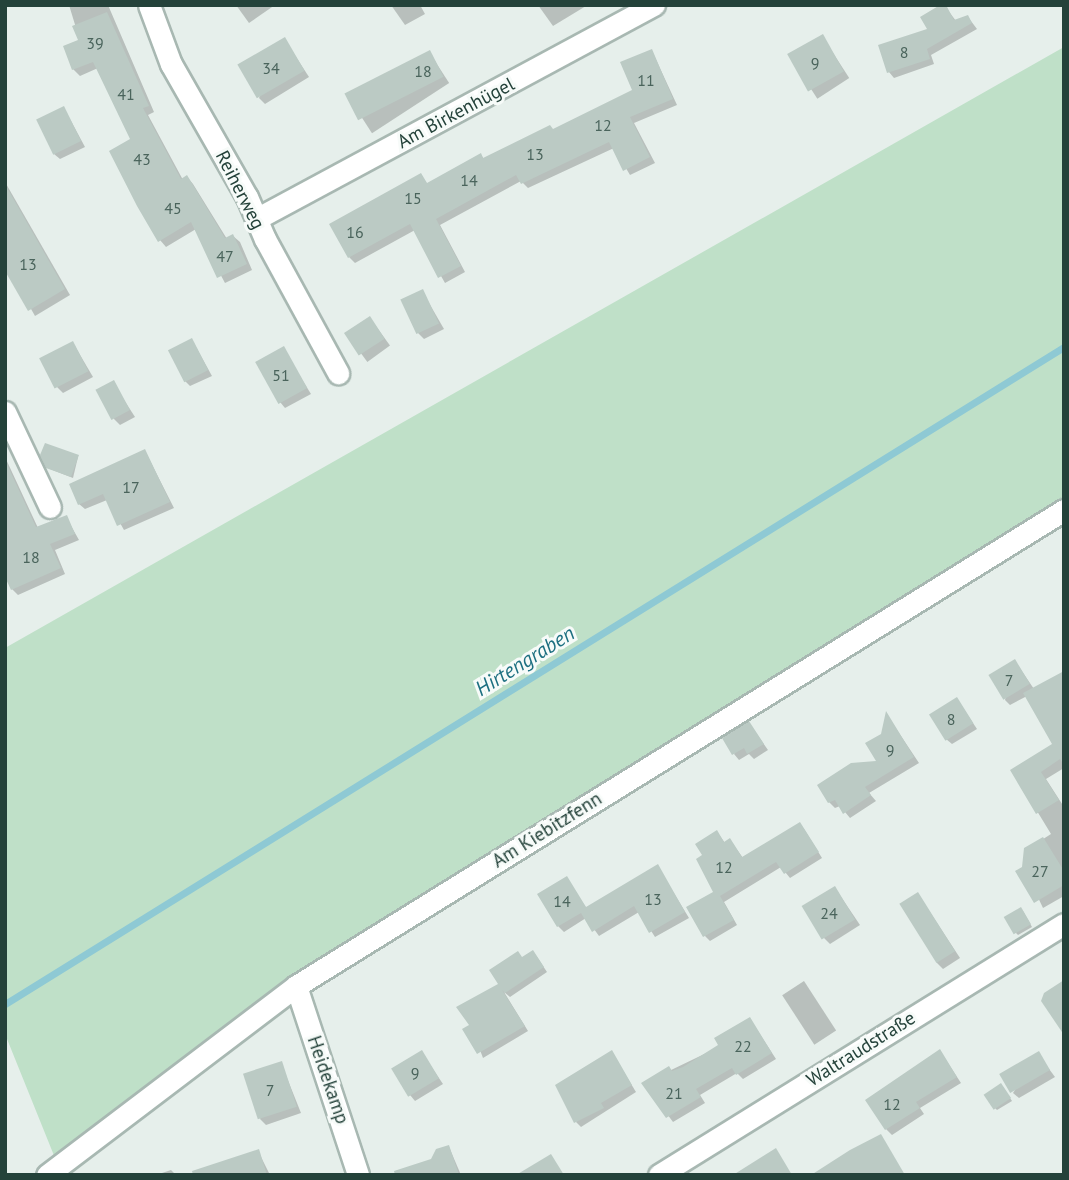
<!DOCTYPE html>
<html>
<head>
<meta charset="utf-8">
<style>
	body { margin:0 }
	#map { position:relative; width:1069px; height:1180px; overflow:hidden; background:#e6efeb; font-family:"PT Sans",sans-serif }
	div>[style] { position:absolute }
	.green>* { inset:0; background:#bfe0c8 }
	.shadow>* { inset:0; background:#0003; transform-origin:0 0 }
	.stream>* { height:7px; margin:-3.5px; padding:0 3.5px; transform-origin:3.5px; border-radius:3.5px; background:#8ec9d4 }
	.building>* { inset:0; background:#bbcac4; transform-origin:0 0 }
	.roads { filter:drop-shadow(2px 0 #a8b8b2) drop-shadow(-2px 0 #a8b8b2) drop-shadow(0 2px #a8b8b2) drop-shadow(0 -2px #a8b8b2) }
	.street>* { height:21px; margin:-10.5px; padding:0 10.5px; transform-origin:10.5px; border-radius:10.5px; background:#fff }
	span { translate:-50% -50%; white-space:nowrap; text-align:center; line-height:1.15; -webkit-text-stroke:6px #f7fbf9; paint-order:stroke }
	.number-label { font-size:16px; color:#4a645c }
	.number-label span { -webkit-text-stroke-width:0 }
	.street-label { font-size:19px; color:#24423a }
	.water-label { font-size:21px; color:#1c6f80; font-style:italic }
	.frame { position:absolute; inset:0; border:7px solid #24423a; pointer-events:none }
</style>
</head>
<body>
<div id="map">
	<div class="green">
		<div style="clip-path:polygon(1064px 47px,1064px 504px,290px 982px,55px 1158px,5px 1034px,5px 648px)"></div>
	</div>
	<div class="shadow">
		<div style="clip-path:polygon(69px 5px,108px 5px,154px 112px,148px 115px,183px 180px,187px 177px,193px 184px,227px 239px,233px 236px,240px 242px,252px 270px,225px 283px,196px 229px,166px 247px,160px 240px,133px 140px,98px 68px,80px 76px,73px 69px,80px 41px)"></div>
		<div style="clip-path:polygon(236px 5px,275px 5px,249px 23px)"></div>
		<div style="clip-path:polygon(391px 5px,420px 5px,425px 14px,405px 25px)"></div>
		<div style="clip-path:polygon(538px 5px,586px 5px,586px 6px,553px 26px)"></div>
		<div style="clip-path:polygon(944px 5px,956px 21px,968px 17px,977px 29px,931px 55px,934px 64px,894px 78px,889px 72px,930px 30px)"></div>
		<div style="left:822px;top:36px;width:50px;height:38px;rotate:57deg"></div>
		<div style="clip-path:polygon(285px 40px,309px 77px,265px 104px,259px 98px)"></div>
		<div style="clip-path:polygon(652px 51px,677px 105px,634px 123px,655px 163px,630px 175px,614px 148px,528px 188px,521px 181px,440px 225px,465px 272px,445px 283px,415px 230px,355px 263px,349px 257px,421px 176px,428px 185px,481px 155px,484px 159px,554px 131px,634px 91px)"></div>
		<div style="left:429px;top:52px;width:37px;height:92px;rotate:57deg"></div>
		<div style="clip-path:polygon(64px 108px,85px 147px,60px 159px,54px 154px)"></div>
		<div style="clip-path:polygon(5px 182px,70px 295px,35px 316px,5px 263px)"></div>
		<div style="clip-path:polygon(422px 291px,444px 329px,424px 339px,418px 333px)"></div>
		<div style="left:370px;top:318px;width:34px;height:28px;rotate:54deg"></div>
		<div style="clip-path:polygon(192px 340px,212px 376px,190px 386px,185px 381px)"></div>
		<div style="clip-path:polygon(73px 343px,93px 377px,63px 393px,57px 387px)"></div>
		<div style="clip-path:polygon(283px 349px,311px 394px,285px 408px,280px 402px)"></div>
		<div style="clip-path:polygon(113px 383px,135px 417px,120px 425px,114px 419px)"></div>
		<div style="clip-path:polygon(145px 451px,174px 508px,124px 530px,107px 500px,85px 509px,79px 504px)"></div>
		<div style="clip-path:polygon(5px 457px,38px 528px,66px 517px,79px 540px,55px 550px,65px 574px,18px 595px,12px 589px,5px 544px)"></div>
		<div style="clip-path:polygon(78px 457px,73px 478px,50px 469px)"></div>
		<div style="clip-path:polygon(1015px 661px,1034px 689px,1064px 673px,1064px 768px,1046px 779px,1064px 807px,1064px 896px,1043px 908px,1024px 868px,1026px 850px,1051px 834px,1012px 770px,1054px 745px,1027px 696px,1010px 705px,1005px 700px)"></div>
		<div style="clip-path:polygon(957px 699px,977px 729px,952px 744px,946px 739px)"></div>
		<div style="clip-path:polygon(887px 715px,919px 763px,869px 793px,876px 801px,850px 818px,840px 806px,835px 808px,829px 802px,879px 762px)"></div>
		<div style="clip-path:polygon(749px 723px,768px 750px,754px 759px,749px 754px,739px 760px,734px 754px)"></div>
		<div style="clip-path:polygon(804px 829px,822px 858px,790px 878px,781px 867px,724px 902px,737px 925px,710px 941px,705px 936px,715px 892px,704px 856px,717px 832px,725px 843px,730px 840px,743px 858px)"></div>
		<div style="clip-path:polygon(658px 867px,689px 918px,655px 937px,639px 912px,599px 936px,586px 918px,564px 932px,558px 926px,566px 878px,587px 909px)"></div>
		<div style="clip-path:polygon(835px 888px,860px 925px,830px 944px,824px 938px)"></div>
		<div style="clip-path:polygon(918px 894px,960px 958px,943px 969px,937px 963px)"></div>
		<div style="clip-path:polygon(1023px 911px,1032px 927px,1018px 935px,1016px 933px)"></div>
		<div style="clip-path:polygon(537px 957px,547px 972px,510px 997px,504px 992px,528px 1031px,483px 1058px,471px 1026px,501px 984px)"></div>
		<div style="left:804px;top:981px;width:59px;height:26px;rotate:57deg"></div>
		<div style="clip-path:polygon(750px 1019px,776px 1059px,743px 1079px,737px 1073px,700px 1095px,705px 1103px,673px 1122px,644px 1083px,721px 1046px)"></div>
		<div style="clip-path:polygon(940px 1051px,961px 1083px,920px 1108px,924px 1114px,892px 1135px,886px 1129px)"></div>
		<div style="clip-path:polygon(422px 1053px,443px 1084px,415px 1101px,410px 1095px)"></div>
		<div style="clip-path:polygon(612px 1053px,636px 1092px,581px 1127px,576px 1122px)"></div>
		<div style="clip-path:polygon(1038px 1054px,1055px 1077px,1019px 1098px,1013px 1093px)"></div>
		<div style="clip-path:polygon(281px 1063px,301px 1113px,266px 1125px,260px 1119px)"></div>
		<div style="clip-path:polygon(1003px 1087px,1012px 1101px,997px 1110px,995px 1108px)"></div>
		<div style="clip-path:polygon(449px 1147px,461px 1175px,426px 1175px,432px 1160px)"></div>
		<div style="clip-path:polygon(258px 1151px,270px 1175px,218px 1175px)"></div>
		<div style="clip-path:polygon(171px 1170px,176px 1175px,156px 1175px)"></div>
	</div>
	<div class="stream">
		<div style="left:5px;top:1004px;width:1246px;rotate:-31.82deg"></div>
	</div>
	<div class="building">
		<div style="clip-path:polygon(940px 5px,946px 5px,954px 20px,968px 15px,972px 23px,927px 49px,930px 59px,887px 73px,878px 45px,927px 29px,920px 17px)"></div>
		<div style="clip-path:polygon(107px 12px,149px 106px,143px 108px,181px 179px,187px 175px,225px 238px,233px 234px,247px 264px,217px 278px,191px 222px,158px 242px,137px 206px,109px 151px,130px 139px,93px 62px,72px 70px,63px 46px,78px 40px,72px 26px)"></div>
		<div style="left:823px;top:34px;width:43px;height:41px;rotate:61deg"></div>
		<div style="left:285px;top:37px;width:39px;height:55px;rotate:60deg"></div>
		<div style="clip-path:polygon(652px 49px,673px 99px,630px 117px,650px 157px,623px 171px,609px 142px,521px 184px,516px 175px,436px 219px,461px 266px,438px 278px,410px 224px,348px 258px,329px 224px,421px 173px,427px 183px,481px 153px,483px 158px,550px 125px,553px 129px,632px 90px,620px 62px)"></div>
		<div style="left:430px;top:50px;width:30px;height:96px;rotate:63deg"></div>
		<div style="left:64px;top:106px;width:39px;height:31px;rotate:64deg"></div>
		<div style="clip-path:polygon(5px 184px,65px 289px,28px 311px,5px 271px)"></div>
		<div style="left:423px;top:289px;width:38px;height:25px;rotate:65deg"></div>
		<div style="left:370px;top:316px;width:27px;height:31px;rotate:57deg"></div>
		<div style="left:192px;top:338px;width:36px;height:27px;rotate:63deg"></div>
		<div style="left:73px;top:341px;width:34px;height:38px;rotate:63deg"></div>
		<div style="left:284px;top:346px;width:48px;height:33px;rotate:61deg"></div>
		<div style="left:114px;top:380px;width:34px;height:21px;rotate:62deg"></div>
		<div style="clip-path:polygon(45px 443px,79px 455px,71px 477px,46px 468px,40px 455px)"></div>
		<div style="clip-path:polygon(145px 449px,170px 502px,117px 526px,103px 494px,78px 505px,69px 484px)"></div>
		<div style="clip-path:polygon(5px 460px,36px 527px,67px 515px,75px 534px,50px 544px,61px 568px,11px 590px,5px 577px)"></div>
		<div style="left:1015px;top:659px;width:29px;height:31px;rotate:59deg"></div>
		<div style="clip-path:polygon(1064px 671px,1064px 765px,1060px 759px,1041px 772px,1059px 800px,1036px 814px,1010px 770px,1052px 744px,1023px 693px)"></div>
		<div style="left:957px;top:697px;width:31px;height:33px;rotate:58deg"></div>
		<div style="clip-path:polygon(886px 711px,914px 757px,865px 787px,871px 795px,843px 814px,835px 800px,828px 803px,817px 785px,851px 763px,876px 761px,865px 743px,881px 734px)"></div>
		<div style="clip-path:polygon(749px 721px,764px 744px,747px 754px,744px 748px,732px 755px,722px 738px)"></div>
		<div style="clip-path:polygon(800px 822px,819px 852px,784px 874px,776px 862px,720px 896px,734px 920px,703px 937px,686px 907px,713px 892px,696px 859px,702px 855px,695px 844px,717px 830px,724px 842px,730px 838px,742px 857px)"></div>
		<div style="clip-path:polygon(1043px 837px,1064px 871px,1064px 885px,1034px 903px,1015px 871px,1022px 867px,1024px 848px)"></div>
		<div style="clip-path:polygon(658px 864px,685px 912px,649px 933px,634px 906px,592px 932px,581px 913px,557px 927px,537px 894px,567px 876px,586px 907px)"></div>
		<div style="left:835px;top:886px;width:39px;height:39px;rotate:59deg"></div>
		<div style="left:918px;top:892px;width:70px;height:22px;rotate:58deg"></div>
		<div style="left:1021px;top:907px;width:20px;height:20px;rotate:60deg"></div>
		<div style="clip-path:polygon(533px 950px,544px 967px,505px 993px,502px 990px,525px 1026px,477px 1054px,462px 1029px,469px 1025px,456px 1007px,498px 984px,489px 970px,518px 951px,522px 957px)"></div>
		<div style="clip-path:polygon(1064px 980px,1064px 1035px,1041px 1001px,1044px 993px)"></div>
		<div style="clip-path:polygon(750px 1017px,772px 1053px,736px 1075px,732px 1068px,696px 1089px,701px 1097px,666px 1118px,641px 1083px,669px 1066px,672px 1071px,683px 1067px,718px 1045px,714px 1038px)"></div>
		<div style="clip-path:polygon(940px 1049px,957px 1077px,916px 1102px,920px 1108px,885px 1130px,865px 1100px)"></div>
		<div style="left:422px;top:1050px;width:33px;height:36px;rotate:59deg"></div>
		<div style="clip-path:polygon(612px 1050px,632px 1085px,601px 1103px,604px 1108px,574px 1123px,555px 1085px)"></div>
		<div style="left:1039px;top:1051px;width:22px;height:46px;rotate:60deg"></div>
		<div style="left:282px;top:1061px;width:48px;height:41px;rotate:72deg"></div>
		<div style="left:1001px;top:1083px;width:18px;height:21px;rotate:56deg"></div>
		<div style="clip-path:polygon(881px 1134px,905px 1175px,811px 1175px,850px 1150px)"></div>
		<div style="clip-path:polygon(449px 1145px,459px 1175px,395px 1175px,394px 1171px,431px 1159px,436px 1149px)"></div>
		<div style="clip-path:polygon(776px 1148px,792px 1175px,733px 1175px)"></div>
		<div style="clip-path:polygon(259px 1149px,267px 1175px,193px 1175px,192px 1171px)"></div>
		<div style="clip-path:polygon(551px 1154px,564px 1175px,516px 1175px)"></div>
	</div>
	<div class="roads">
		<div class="street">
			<div style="left:149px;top:5px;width:63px;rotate:69.6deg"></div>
			<div style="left:171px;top:64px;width:153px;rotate:60.3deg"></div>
			<div style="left:247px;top:197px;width:46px;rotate:66.8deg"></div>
			<div style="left:265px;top:239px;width:153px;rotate:61.4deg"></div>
			<div style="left:256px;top:219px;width:452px;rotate:-28.3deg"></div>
			<div style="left:5px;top:412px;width:105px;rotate:64.7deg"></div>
			<div style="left:296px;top:986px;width:199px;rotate:71.8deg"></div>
			<div style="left:47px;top:1175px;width:313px;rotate:-37.2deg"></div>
			<div style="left:296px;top:986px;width:904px;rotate:-31.79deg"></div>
			<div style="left:659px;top:1175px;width:476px;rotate:-31.8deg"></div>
		</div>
	</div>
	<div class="number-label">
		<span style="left:95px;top:43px">39</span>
		<span style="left:904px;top:52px">8</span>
		<span style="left:815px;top:63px">9</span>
		<span style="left:271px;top:68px">34</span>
		<span style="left:423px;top:71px">18</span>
		<span style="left:646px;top:80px">11</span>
		<span style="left:126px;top:94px">41</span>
		<span style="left:603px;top:125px">12</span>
		<span style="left:535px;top:154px">13</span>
		<span style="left:142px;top:159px">43</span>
		<span style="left:469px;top:180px">14</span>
		<span style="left:413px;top:198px">15</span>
		<span style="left:173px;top:208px">45</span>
		<span style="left:355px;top:232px">16</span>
		<span style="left:225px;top:256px">47</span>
		<span style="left:28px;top:264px">13</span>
		<span style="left:281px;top:375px">51</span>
		<span style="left:131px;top:487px">17</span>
		<span style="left:31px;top:557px">18</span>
		<span style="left:1009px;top:680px">7</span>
		<span style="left:951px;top:719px">8</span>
		<span style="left:890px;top:750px">9</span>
		<span style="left:724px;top:867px">12</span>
		<span style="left:1040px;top:871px">27</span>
		<span style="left:653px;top:899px">13</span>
		<span style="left:562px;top:901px">14</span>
		<span style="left:829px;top:913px">24</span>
		<span style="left:743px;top:1046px">22</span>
		<span style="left:415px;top:1073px">9</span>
		<span style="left:270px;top:1090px">7</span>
		<span style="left:674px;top:1093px">21</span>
		<span style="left:892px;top:1104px">12</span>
	</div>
	<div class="street-label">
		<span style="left:456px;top:113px;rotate:-28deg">Am Birkenhügel</span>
		<span style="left:240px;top:190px;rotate:63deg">Reiherweg</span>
		<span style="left:547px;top:830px;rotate:-32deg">Am Kiebitzfenn</span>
		<span style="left:861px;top:1049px;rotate:-32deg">Waltraudstraße</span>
		<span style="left:328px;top:1080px;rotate:71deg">Heidekamp</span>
	</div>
	<div class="water-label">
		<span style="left:525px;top:661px;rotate:-32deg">Hirtengraben</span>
	</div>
	<div class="frame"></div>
</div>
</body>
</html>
